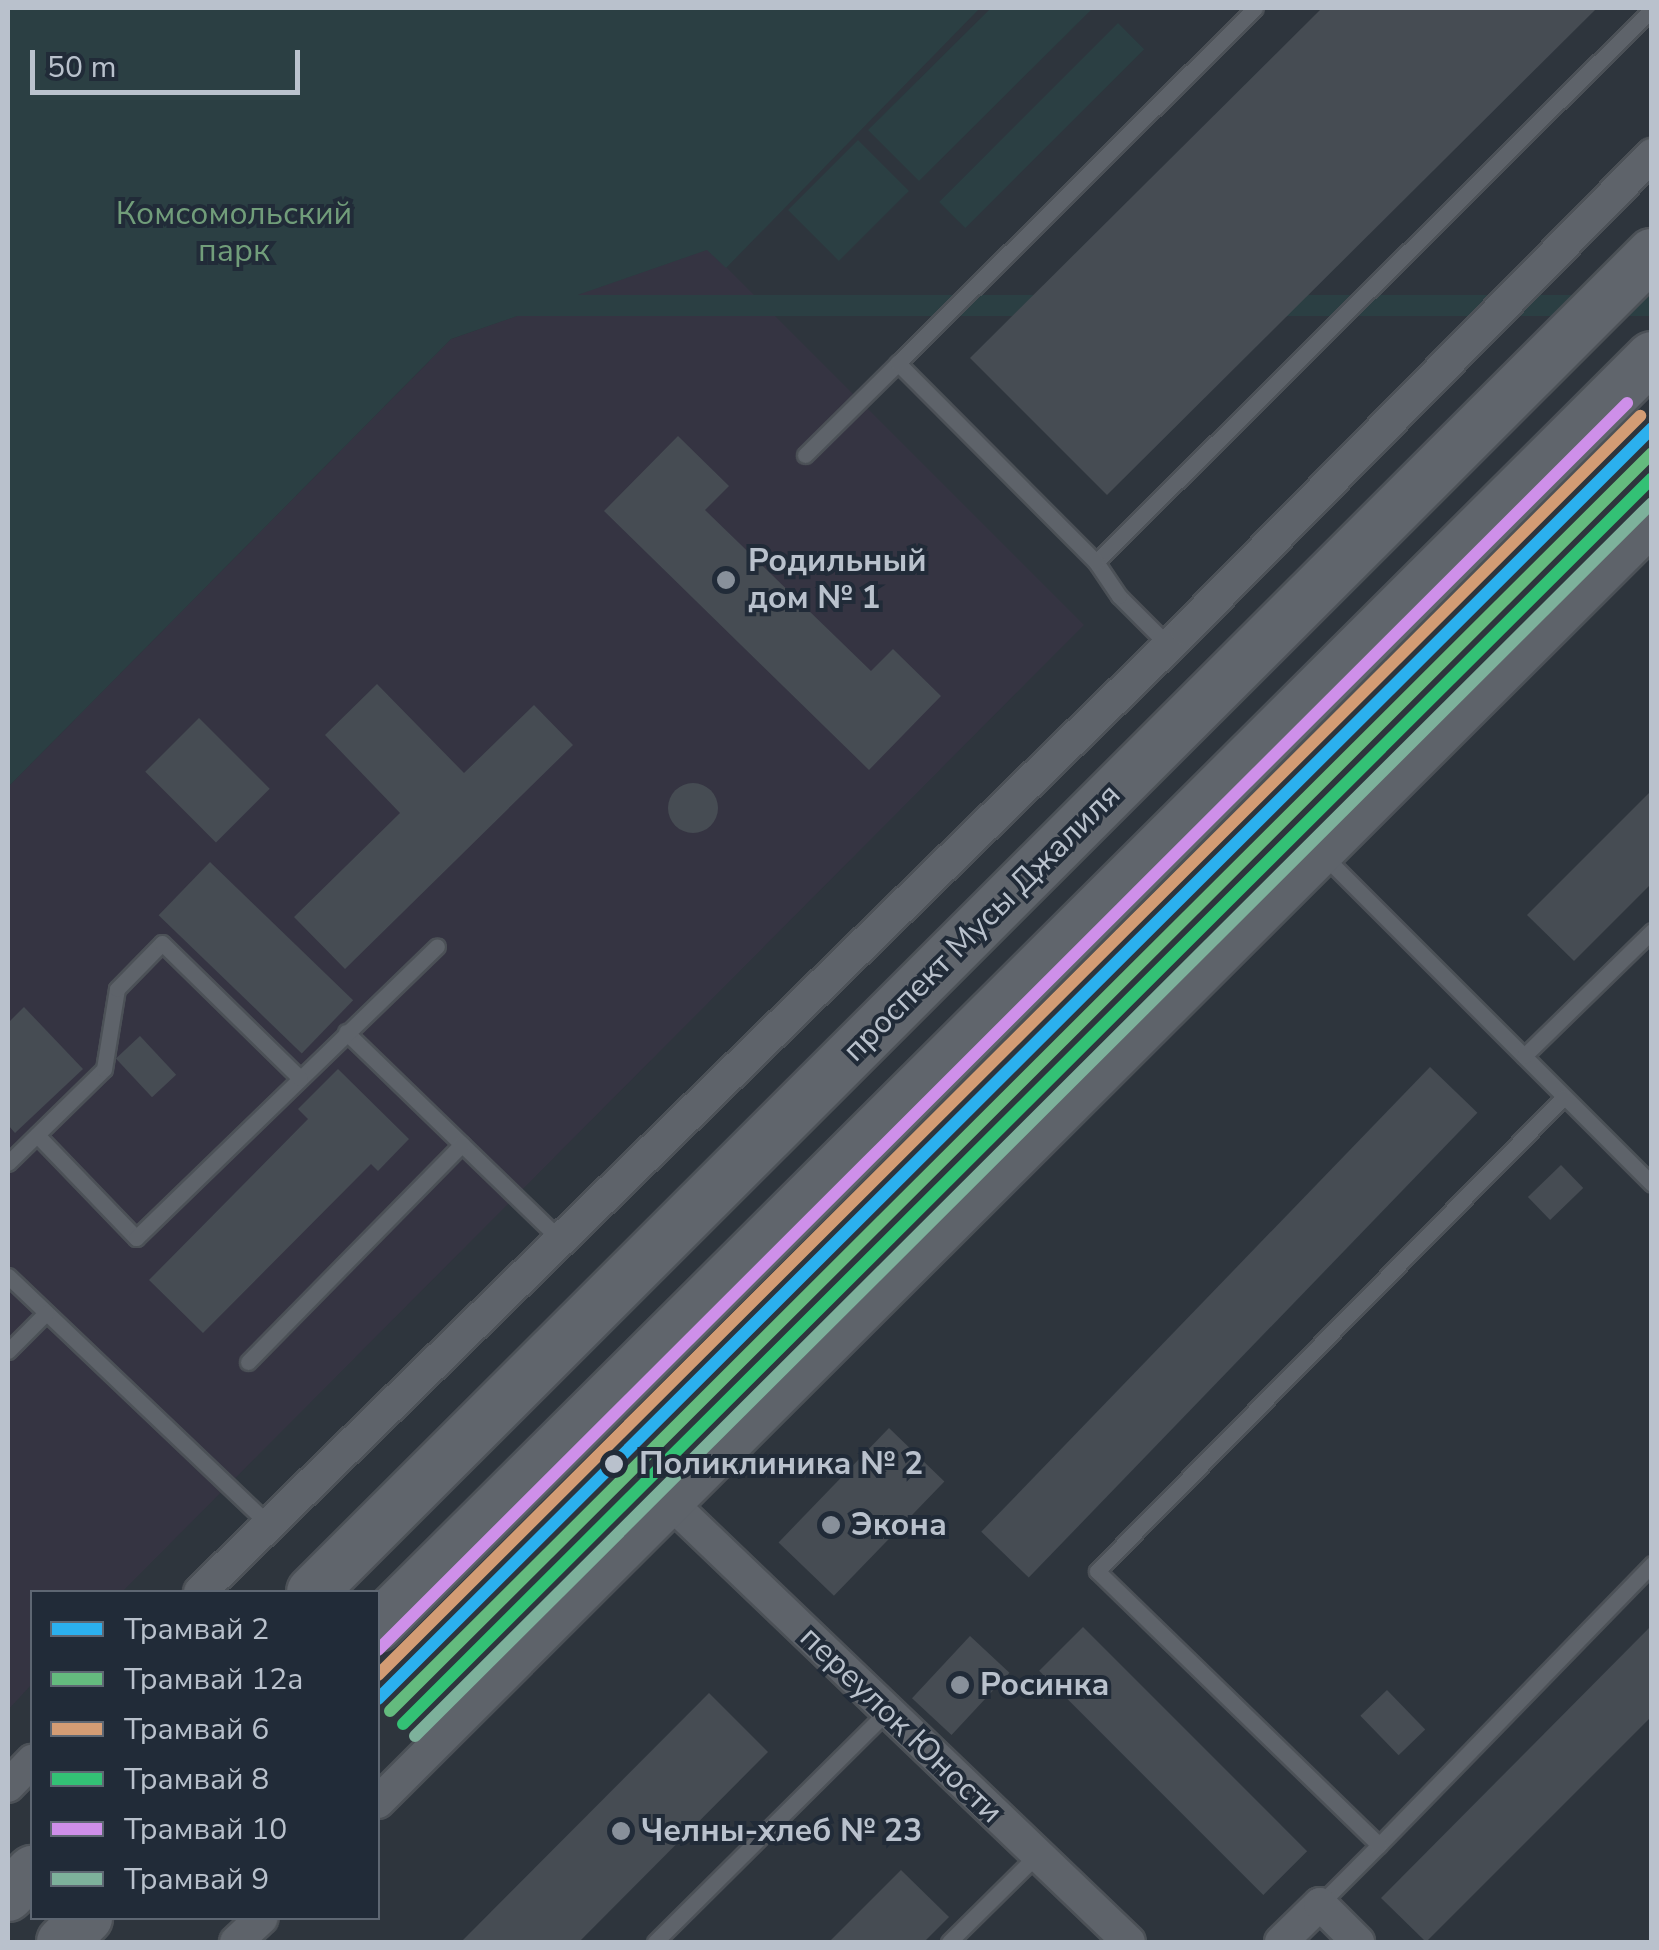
<!DOCTYPE html>
<html>
<head>
<meta charset="utf-8">
<style>
	body { margin:0 }
	#map { position:relative; width:1659px; height:1950px; overflow:hidden; background:#2e353d; font-family:"Nunito Sans",sans-serif }
	div>[style] { position:absolute }
	.medical>* { inset:0; background:#353442 }
	.green>* { inset:0; background:#2b3f43; transform-origin:0 0 }
	.building>* { inset:0; background:#464c53; transform-origin:0 0 }
	.round { border-radius:50% }
	.roads { filter:drop-shadow(2px 0 #4c5157) drop-shadow(-2px 0 #4c5157) drop-shadow(0 2px #4c5157) drop-shadow(0 -2px #4c5157) }
	.service>* { height:15px; margin:-7.5px; padding:0 7.5px; transform-origin:7.5px; border-radius:7.5px; background:#5e636a }
	.minor>* { height:32px; margin:-16px; padding:0 16px; transform-origin:16px; border-radius:16px; background:#5e636a }
	.primary>* { height:50px; margin:-25px; padding:0 25px; transform-origin:25px; border-radius:25px; background:#60656c }
	.tram-1>* { height:12px; margin:-6px; padding:0 6px; transform-origin:6px; border-radius:6px; background:#2bb0ee }
	.tram-2>* { height:12px; margin:-6px; padding:0 6px; transform-origin:6px; border-radius:6px; background:#64bb7e }
	.tram-3>* { height:12px; margin:-6px; padding:0 6px; transform-origin:6px; border-radius:6px; background:#d39c74 }
	.tram-4>* { height:12px; margin:-6px; padding:0 6px; transform-origin:6px; border-radius:6px; background:#33c175 }
	.tram-5>* { height:12px; margin:-6px; padding:0 6px; transform-origin:6px; border-radius:6px; background:#ce8fe9 }
	.tram-6>* { height:12px; margin:-6px; padding:0 6px; transform-origin:6px; border-radius:6px; background:#7db19b }
	.dots>* { width:28px; height:28px; translate:-50% -50%; box-sizing:border-box; border:5px solid #212b38; border-radius:50% }
	span { translate:-50% -50%; white-space:nowrap; text-align:center; line-height:1.15; -webkit-text-stroke:8px #212b38; paint-order:stroke }
	.park-label { font-size:32px; color:#719d7a }
	.poi-label { font-size:32px; color:#b9c1cc; font-weight:700 }
	.left { translate:0 -50%; text-align:left }
	.street-label { font-size:32px; color:#b9c1cc }
	.stop-label { font-size:32px; color:#b9c1cc; font-weight:700 }
	.frame { position:absolute; inset:0; border:10px solid #b9c1cc; pointer-events:none }
	.legend { position:absolute; left:30px; top:1590px; width:350px; height:330px; box-sizing:border-box; background:#212b38; border:2px solid #5e6773; margin:0; padding:12px 18px; list-style:none; font-size:30px; color:#b9c1cc }
	.legend li { display:flex; align-items:center; gap:20px; height:50px }
	.legend b { width:50px; border:2px solid #5e6773 }
	.scale { position:absolute; left:30px; top:50px; width:270px; height:45px; box-sizing:border-box; border:5px solid #b9c1cc; border-top:0; padding-left:12px; font-size:30px; line-height:35px; white-space:nowrap; color:#b9c1cc; -webkit-text-stroke:8px #212b38; paint-order:stroke }
</style>
</head>
<body>
<div id="map">
	<div class="medical">
		<div style="clip-path:polygon(708px 249px,1084px 625px,122px 1592px,32px 1592px,32px 1684px,8px 1710px,8px 787px,451px 339px)"></div>
	</div>
	<div class="green">
		<div style="clip-path:polygon(8px 8px,980px 8px,726px 268px,707px 250px,451px 339px,8px 787px)"></div>
		<div style="clip-path:polygon(991px 8px,1093px 8px,919px 181px,868px 130px)"></div>
		<div style="left:1118px;top:23px;width:37px;height:253px;rotate:45deg"></div>
		<div style="left:858px;top:140px;width:72px;height:99px;rotate:45deg"></div>
		<div style="left:1651px;top:295px;width:21px;height:1834px;rotate:90deg"></div>
	</div>
	<div class="building">
		<div style="clip-path:polygon(1322px 8px,1597px 8px,1107px 495px,970px 358px)"></div>
		<div style="clip-path:polygon(678px 436px,729px 486px,705px 510px,871px 671px,893px 649px,941px 696px,869px 770px,604px 511px)"></div>
		<div style="clip-path:polygon(377px 684px,464px 773px,534px 705px,573px 745px,345px 969px,294px 917px,400px 813px,325px 735px)"></div>
		<div style="left:199px;top:718px;width:100px;height:76px;rotate:45deg"></div>
		<div class="round" style="left:668px;top:783px;width:50px;height:50px"></div>
		<div style="clip-path:polygon(1652px 790px,1652px 883px,1574px 961px,1527px 915px)"></div>
		<div style="left:210px;top:862px;width:199px;height:74px;rotate:44deg"></div>
		<div style="clip-path:polygon(24px 1007px,83px 1069px,15px 1133px,8px 1125px,8px 1023px)"></div>
		<div style="left:140px;top:1036px;width:53px;height:33px;rotate:47deg"></div>
		<div style="left:1430px;top:1067px;width:66px;height:646px;rotate:44deg"></div>
		<div style="clip-path:polygon(338px 1069px,409px 1139px,378px 1171px,371px 1164px,203px 1333px,149px 1280px,308px 1119px,298px 1109px)"></div>
		<div style="left:1561px;top:1165px;width:32px;height:46px;rotate:46deg"></div>
		<div style="left:889px;top:1428px;width:77px;height:159px;rotate:44deg"></div>
		<div style="clip-path:polygon(1652px 1625px,1652px 1716px,1426px 1942px,1381px 1898px)"></div>
		<div style="left:1083px;top:1627px;width:317px;height:62px;rotate:45deg"></div>
		<div style="left:970px;top:1636px;width:54px;height:85px;rotate:43deg"></div>
		<div style="left:1387px;top:1690px;width:55px;height:37px;rotate:46deg"></div>
		<div style="clip-path:polygon(709px 1693px,768px 1752px,579px 1942px,461px 1942px)"></div>
		<div style="clip-path:polygon(901px 1870px,949px 1917px,924px 1942px,829px 1942px)"></div>
	</div>
	<div class="roads">
		<div class="service">
			<div style="left:805px;top:455px;width:131px;rotate:-44.7deg"></div>
			<div style="left:1096px;top:562px;width:784px;rotate:-44.85deg"></div>
			<div style="left:1169px;top:646px;width:71px;rotate:-135deg"></div>
			<div style="left:1119px;top:596px;width:41px;rotate:-124.1deg"></div>
			<div style="left:1096px;top:562px;width:281px;rotate:-134.9deg"></div>
			<div style="left:898px;top:363px;width:503px;rotate:-44.84deg"></div>
			<div style="left:1325px;top:857px;width:462px;rotate:45deg"></div>
			<div style="left:346px;top:1032px;width:302px;rotate:44.1deg"></div>
			<div style="left:1524px;top:1056px;width:179px;rotate:-44.3deg"></div>
			<div style="left:37px;top:1135px;width:143px;rotate:46.1deg"></div>
			<div style="left:136px;top:1238px;width:419px;rotate:-44.1deg"></div>
			<div style="left:8px;top:1163px;width:134px;rotate:-44.4deg"></div>
			<div style="left:104px;top:1069px;width:81px;rotate:-80.8deg"></div>
			<div style="left:117px;top:989px;width:64px;rotate:-45.6deg"></div>
			<div style="left:162px;top:943px;width:193px;rotate:44.4deg"></div>
			<div style="left:8px;top:1276px;width:359px;rotate:43.6deg"></div>
			<div style="left:8px;top:1351px;width:54px;rotate:-45deg"></div>
			<div style="left:248px;top:1362px;width:305px;rotate:-45.5deg"></div>
			<div style="left:1379px;top:1845px;width:392px;rotate:-45.8deg"></div>
			<div style="left:1320px;top:1904px;width:83px;rotate:-45deg"></div>
			<div style="left:1379px;top:1845px;width:393px;rotate:-135.8deg"></div>
			<div style="left:1097px;top:1571px;width:665px;rotate:-45.43deg"></div>
			<div style="left:655px;top:1942px;width:327px;rotate:-44.8deg"></div>
			<div style="left:949px;top:1942px;width:125px;rotate:-44.7deg"></div>
		</div>
		<div class="minor">
			<div style="left:674px;top:1506px;width:630px;rotate:43.78deg"></div>
			<div style="left:200px;top:1592px;width:1378px;rotate:-44.32deg"></div>
			<div style="left:1186px;top:629px;width:665px;rotate:-45.49deg"></div>
			<div style="left:8px;top:1786px;width:35px;rotate:-46deg"></div>
			<div style="left:378px;top:1802px;width:1800px;rotate:-44.95deg"></div>
			<div style="left:236px;top:1942px;width:35px;rotate:-43deg"></div>
			<div style="left:1281px;top:1942px;width:54px;rotate:-44.3deg"></div>
			<div style="left:1320px;top:1904px;width:54px;rotate:45deg"></div>
		</div>
		<div class="primary">
			<div style="left:312px;top:1592px;width:1894px;rotate:-44.96deg"></div>
			<div style="left:378px;top:1626px;width:1798px;rotate:-44.89deg"></div>
			<div style="left:8px;top:1896px;width:35px;rotate:-46deg"></div>
			<div style="left:62px;top:1942px;width:35px;rotate:-44deg"></div>
		</div>
	</div>
	<div class="tram-1">
		<div style="left:378px;top:1699px;width:1800px;rotate:-44.93deg"></div>
	</div>
	<div class="tram-2">
		<div style="left:390px;top:1711px;width:1782px;rotate:-44.91deg"></div>
	</div>
	<div class="tram-3">
		<div style="left:378px;top:1675px;width:1783px;rotate:-44.93deg"></div>
	</div>
	<div class="tram-4">
		<div style="left:403px;top:1724px;width:1764px;rotate:-44.93deg"></div>
	</div>
	<div class="tram-5">
		<div style="left:378px;top:1650px;width:1765px;rotate:-44.95deg"></div>
	</div>
	<div class="tram-6">
		<div style="left:415px;top:1736px;width:1747px;rotate:-44.91deg"></div>
	</div>
	<div class="dots">
		<div style="left:726px;top:580px;background:#88909a"></div>
		<div style="left:614px;top:1464px;background:#b9c1cc"></div>
		<div style="left:831px;top:1525px;background:#88909a"></div>
		<div style="left:960px;top:1685px;background:#88909a"></div>
		<div style="left:621px;top:1831px;background:#88909a"></div>
	</div>
	<div class="park-label">
		<span style="left:234px;top:233px">Комсомольский<br>парк</span>
	</div>
	<div class="poi-label">
		<span class="left" style="left:748px;top:580px">Родильный<br>дом № 1</span>
		<span class="left" style="left:851px;top:1525px">Экона</span>
		<span class="left" style="left:980px;top:1685px">Росинка</span>
		<span class="left" style="left:641px;top:1831px">Челны-хлеб № 23</span>
	</div>
	<div class="street-label">
		<span style="left:982px;top:923px;rotate:-45deg">проспект Мусы Джалиля</span>
		<span style="left:901px;top:1725px;rotate:44deg">переулок Юности</span>
	</div>
	<div class="stop-label">
		<span class="left" style="left:639px;top:1464px">Поликлиника № 2</span>
	</div>
	<div class="frame"></div>
	<ul class="legend">
	<li><b style="height:12px;background:#2bb0ee"></b>Трамвай 2</li>
	<li><b style="height:12px;background:#64bb7e"></b>Трамвай 12а</li>
	<li><b style="height:12px;background:#d39c74"></b>Трамвай 6</li>
	<li><b style="height:12px;background:#33c175"></b>Трамвай 8</li>
	<li><b style="height:12px;background:#ce8fe9"></b>Трамвай 10</li>
	<li><b style="height:12px;background:#7db19b"></b>Трамвай 9</li>
	</ul>
	<div class="scale">50 m</div>
</div>
</body>
</html>
